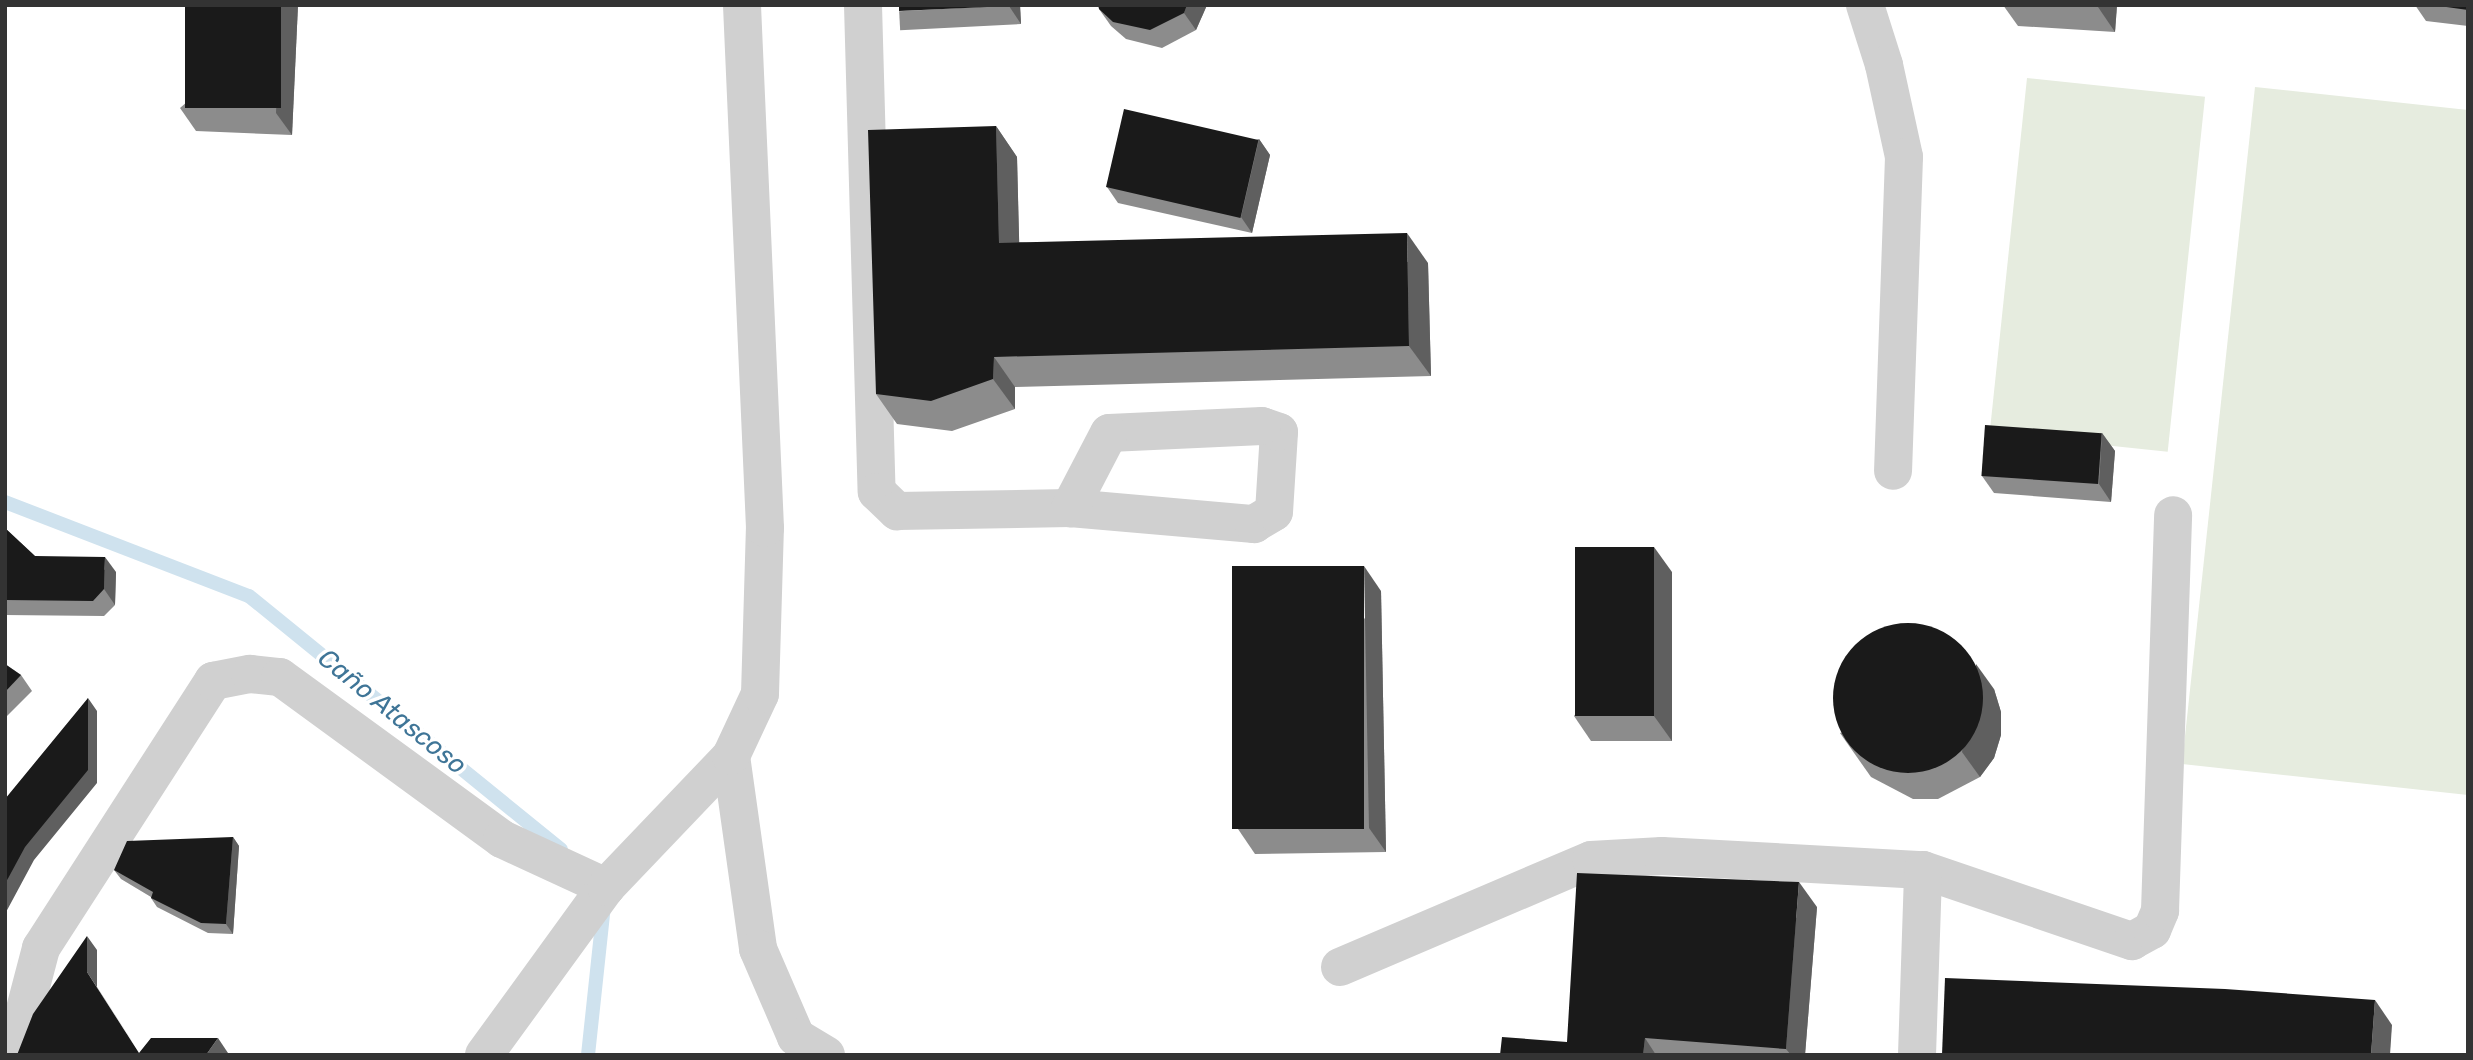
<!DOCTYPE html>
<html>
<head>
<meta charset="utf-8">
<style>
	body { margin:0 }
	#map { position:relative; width:2473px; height:1060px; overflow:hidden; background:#fff; font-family:Rubik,sans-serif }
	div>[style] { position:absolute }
	.green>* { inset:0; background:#e6ecdf; transform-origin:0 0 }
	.stream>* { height:14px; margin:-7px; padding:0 7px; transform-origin:7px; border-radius:7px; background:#cfe2ee }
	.minor>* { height:38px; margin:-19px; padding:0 19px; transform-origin:19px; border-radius:19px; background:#d0d0d0 }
	.wall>* { inset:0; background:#8c8c8c; transform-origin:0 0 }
	.shaded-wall>* { inset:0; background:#5f5f5f }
	.building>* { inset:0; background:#1a1a1a; transform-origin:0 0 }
	.round { border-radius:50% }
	span { translate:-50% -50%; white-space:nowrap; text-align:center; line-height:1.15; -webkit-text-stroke:7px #fff; paint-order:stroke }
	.water-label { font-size:26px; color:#3f7597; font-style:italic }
	.frame { position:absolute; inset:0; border:7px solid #333; pointer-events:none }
</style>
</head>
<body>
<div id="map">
	<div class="green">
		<div style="left:2027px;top:78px;width:179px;height:357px;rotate:6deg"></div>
		<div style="clip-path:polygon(2255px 87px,2468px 110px,2468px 795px,2182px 764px)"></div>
	</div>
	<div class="stream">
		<div style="left:5px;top:502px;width:261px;rotate:21.1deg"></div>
		<div style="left:249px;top:596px;width:402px;rotate:39.1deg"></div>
		<div style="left:588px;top:1055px;width:151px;rotate:-83.9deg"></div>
	</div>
	<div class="minor">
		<div style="left:863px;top:5px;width:487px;rotate:88.4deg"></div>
		<div style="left:877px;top:492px;width:28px;rotate:44deg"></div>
		<div style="left:897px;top:511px;width:173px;rotate:-1deg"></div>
		<div style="left:1070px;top:508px;width:185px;rotate:5deg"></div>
		<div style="left:1254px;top:524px;width:23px;rotate:-31deg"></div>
		<div style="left:1274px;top:512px;width:80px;rotate:-86.4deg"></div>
		<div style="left:1279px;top:432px;width:18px;rotate:-161deg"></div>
		<div style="left:1262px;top:426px;width:153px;rotate:177.4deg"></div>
		<div style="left:1109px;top:433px;width:85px;rotate:117.5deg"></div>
		<div style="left:1865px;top:5px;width:63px;rotate:72.4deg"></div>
		<div style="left:1884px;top:65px;width:94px;rotate:77.7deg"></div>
		<div style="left:1904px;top:157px;width:314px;rotate:92deg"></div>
		<div style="left:731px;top:756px;width:195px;rotate:82deg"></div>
		<div style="left:758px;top:949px;width:96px;rotate:66.6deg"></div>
		<div style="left:796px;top:1037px;width:35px;rotate:31deg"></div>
		<div style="left:1340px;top:967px;width:273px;rotate:-23.1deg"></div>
		<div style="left:1591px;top:860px;width:71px;rotate:-3.2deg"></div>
		<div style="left:1662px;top:856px;width:261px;rotate:3.1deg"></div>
		<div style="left:1923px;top:870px;width:221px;rotate:18.8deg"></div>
		<div style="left:2132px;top:941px;width:23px;rotate:-29deg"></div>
		<div style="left:2152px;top:930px;width:21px;rotate:-67deg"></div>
		<div style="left:2160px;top:911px;width:396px;rotate:-88.1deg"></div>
		<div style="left:13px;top:1055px;width:111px;rotate:-75.3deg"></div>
		<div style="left:41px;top:948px;width:318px;rotate:-57.2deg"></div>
		<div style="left:213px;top:681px;width:38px;rotate:-11deg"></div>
		<div style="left:250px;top:674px;width:30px;rotate:6deg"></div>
		<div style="left:280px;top:677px;width:275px;rotate:36.1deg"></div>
		<div style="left:502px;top:839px;width:115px;rotate:24.8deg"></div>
		<div style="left:484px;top:1055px;width:208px;rotate:-54deg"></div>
		<div style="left:606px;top:887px;width:181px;rotate:-46.3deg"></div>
		<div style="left:731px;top:756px;width:68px;rotate:-64.9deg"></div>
		<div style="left:760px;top:694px;width:166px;rotate:-88.3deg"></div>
		<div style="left:765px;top:528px;width:524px;rotate:-92.52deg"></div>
		<div style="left:1917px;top:1055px;width:185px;rotate:-88.1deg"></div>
	</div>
	<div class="wall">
		<div style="clip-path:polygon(298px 5px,292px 135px,196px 131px,180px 108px)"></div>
		<div style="left:1020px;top:5px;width:19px;height:121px;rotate:87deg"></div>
		<div style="clip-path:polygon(1207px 5px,1196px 30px,1162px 48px,1126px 39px,1111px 26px,1099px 9px)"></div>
		<div style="clip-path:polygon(2003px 5px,2117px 5px,2115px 32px,2018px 26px)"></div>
		<div style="clip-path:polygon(2415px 5px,2468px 5px,2468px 26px,2426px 21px)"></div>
		<div style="clip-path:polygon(996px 126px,1017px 157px,1019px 242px,1428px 263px,1431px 376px,1015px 387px,1015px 409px,952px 431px,897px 424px,876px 394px)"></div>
		<div style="clip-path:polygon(1259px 139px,1270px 155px,1252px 233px,1118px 203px,1107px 187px)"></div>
		<div style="clip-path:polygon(2102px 433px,2115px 451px,2111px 502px,1994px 493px,1982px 476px)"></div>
		<div style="clip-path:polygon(5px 528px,35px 556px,116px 572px,115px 605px,104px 616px,5px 615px)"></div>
		<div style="clip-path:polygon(1672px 572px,1672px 741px,1591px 741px,1574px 716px)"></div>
		<div style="clip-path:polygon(1381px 591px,1386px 852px,1255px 854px,1238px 829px)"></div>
		<div style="clip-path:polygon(5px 664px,21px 675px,32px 691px,5px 718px)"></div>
		<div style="clip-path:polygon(1994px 689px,2001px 712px,2001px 735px,1994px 758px,1980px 777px,1938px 799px,1913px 799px,1871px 777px,1840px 733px)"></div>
		<div style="clip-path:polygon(233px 837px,239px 846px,233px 934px,208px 933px,157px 907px,151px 898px,151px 897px,121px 879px,114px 870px)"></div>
		<div style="clip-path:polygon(1817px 907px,1805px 1055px,1500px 1055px,1567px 1042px)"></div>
	</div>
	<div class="shaded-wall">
		<div style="clip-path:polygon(281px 5px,298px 5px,292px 135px,276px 113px)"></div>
		<div style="clip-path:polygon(1009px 5px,1020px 5px,1021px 24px,1009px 6px)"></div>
		<div style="clip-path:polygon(1187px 5px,1207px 5px,1196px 30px,1184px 13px)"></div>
		<div style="clip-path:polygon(2098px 5px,2117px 5px,2115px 32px,2098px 7px)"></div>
		<div style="clip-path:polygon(996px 126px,1017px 157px,1020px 273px,999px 243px)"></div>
		<div style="clip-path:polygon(1259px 139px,1270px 155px,1252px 233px,1241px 217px)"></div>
		<div style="clip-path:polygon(1407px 233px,1428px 263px,1431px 376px,1409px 346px)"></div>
		<div style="clip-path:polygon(994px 357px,1015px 387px,1015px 409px,993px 379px)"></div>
		<div style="clip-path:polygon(2102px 433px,2115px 451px,2111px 502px,2099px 484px)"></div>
		<div style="clip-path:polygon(1654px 547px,1672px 572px,1672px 741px,1654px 716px)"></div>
		<div style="clip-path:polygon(105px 557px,116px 572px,115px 605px,104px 589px)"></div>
		<div style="clip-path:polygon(1364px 566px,1381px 591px,1386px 852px,1369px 828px)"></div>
		<div style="clip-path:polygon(1976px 664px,1994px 689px,2001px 712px,2001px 735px,1994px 758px,1980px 777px,1962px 752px)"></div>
		<div style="clip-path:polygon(88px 698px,97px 711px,97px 783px,34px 860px,5px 914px,5px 884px)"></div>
		<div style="clip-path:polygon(233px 837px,239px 846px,233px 934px,226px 924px)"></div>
		<div style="clip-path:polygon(1799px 882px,1817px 907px,1805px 1055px,1791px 1055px,1786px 1049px)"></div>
		<div style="clip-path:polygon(87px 936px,97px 950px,97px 987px,141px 1055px,87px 972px)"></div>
		<div style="clip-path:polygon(2375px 1000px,2392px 1025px,2390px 1055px,2371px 1055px)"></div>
		<div style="clip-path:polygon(218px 1038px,228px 1053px,226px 1055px,206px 1055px)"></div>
		<div style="clip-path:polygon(1645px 1038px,1656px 1055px,1643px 1055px)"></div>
	</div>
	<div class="building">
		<div style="left:185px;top:5px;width:96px;height:103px"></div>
		<div style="clip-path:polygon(899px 5px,1009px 5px,1009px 6px,899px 11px)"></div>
		<div style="clip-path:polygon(1098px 5px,1187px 5px,1184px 13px,1150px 30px,1113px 22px,1099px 9px)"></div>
		<div style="clip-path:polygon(2064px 5px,2098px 5px,2098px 7px)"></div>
		<div style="clip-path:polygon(2432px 5px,2468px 5px,2468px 10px)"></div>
		<div style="left:1124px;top:109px;width:138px;height:80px;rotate:13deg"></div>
		<div style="clip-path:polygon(996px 126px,999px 243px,1407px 233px,1409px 346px,994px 357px,993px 379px,931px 401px,876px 394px,868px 130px)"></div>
		<div style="left:1985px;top:425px;width:117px;height:51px;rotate:4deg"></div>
		<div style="clip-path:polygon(5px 528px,35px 556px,105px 557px,104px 589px,93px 601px,5px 600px)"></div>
		<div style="left:1575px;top:547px;width:79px;height:169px"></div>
		<div style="left:1232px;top:566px;width:132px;height:263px"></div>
		<div class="round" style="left:1833px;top:623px;width:150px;height:150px"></div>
		<div style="clip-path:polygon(5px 664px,21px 675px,5px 692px)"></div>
		<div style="clip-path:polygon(88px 698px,88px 770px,25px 847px,5px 884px,5px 799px)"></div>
		<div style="clip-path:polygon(233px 837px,226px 924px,201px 923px,151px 898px,153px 892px,114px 870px,127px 841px)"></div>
		<div style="clip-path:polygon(1577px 873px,1799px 882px,1786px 1049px,1645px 1038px,1643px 1055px,1500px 1055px,1502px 1037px,1567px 1042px)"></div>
		<div style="clip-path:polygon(87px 936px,87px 972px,139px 1053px,151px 1038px,218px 1038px,206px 1055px,17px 1055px,33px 1014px)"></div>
		<div style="clip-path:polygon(1945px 978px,2225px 989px,2375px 1000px,2371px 1055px,1942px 1055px)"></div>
	</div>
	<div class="water-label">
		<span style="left:392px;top:712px;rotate:39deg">Caño Atascoso</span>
	</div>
	<div class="frame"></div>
</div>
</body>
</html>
